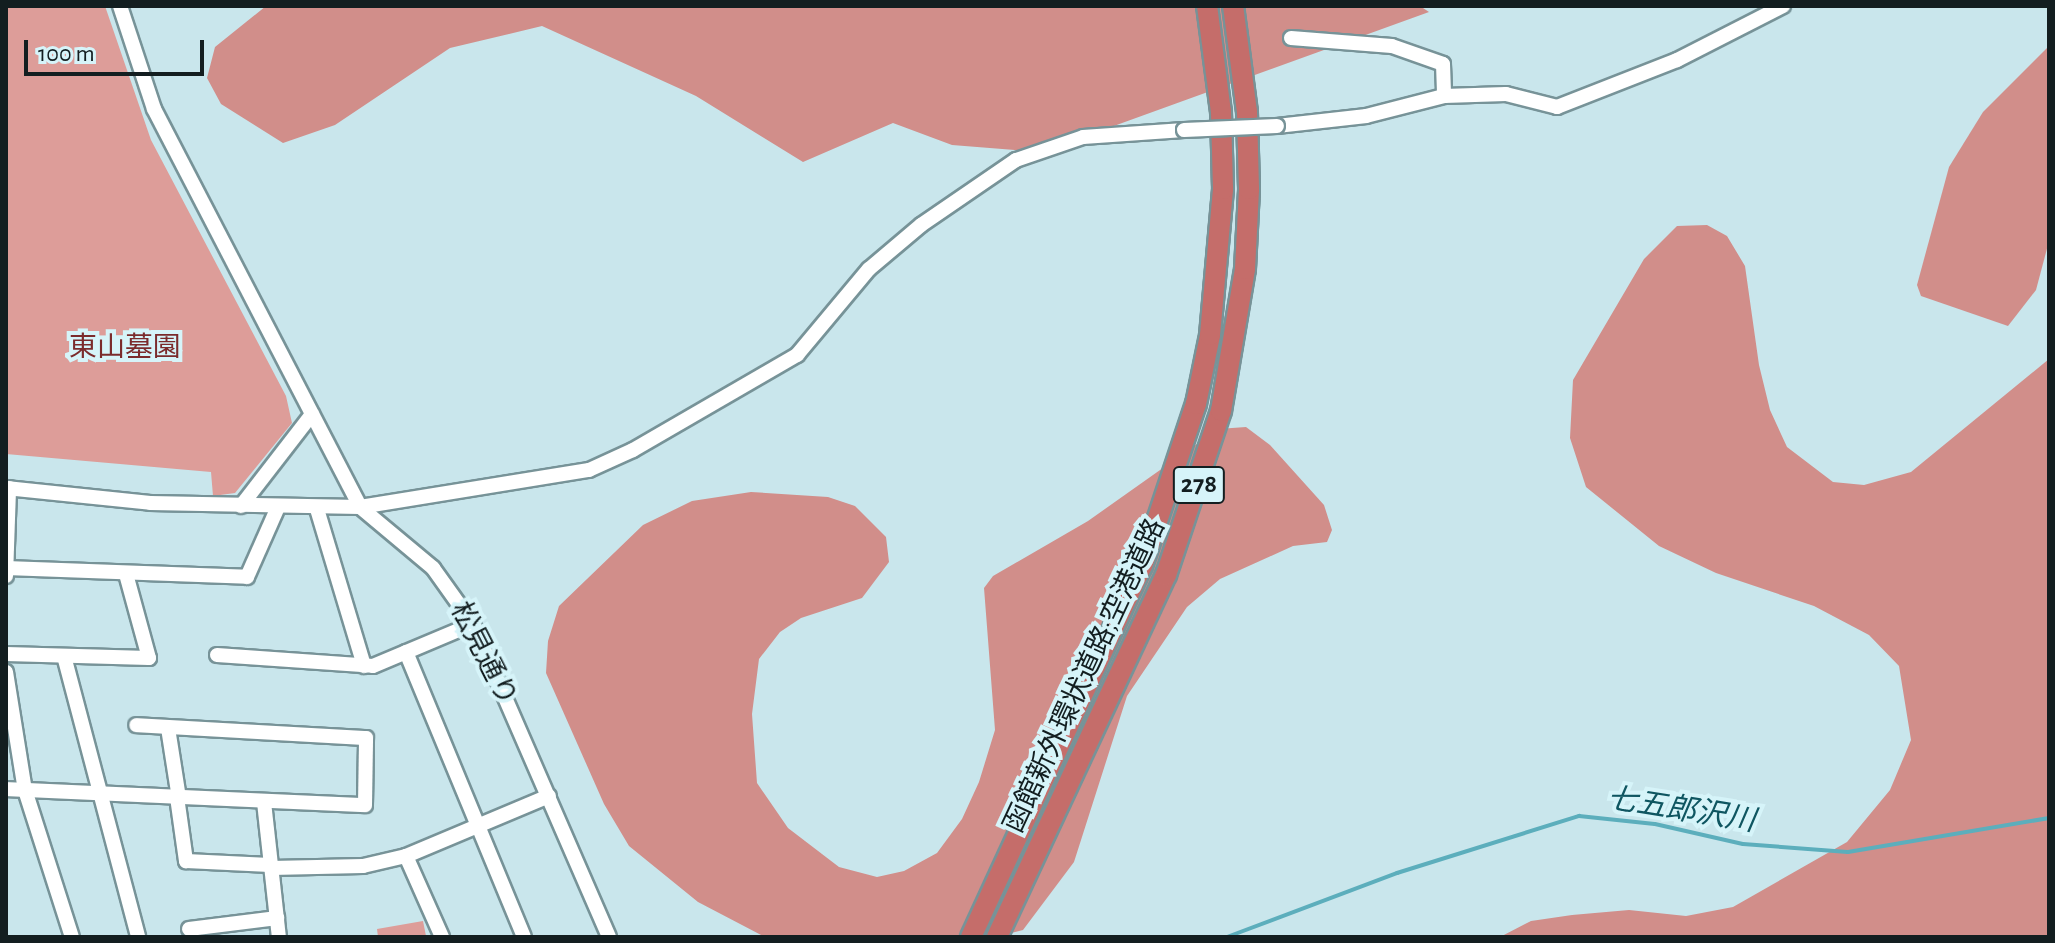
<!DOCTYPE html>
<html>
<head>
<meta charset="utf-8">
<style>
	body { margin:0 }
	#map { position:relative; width:2055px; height:943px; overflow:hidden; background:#c9e6ec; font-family:"Alegreya Sans","Noto Sans JP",sans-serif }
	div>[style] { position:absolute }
	.green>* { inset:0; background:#dd9d99 }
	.forest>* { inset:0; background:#d18e8a }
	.stream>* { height:4px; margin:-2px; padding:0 2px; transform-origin:2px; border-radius:2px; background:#5caebc }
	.roads { filter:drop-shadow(2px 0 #779398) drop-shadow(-2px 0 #779398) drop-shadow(0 2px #779398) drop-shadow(0 -2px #779398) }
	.minor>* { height:14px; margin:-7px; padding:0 7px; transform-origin:7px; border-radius:7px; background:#fff }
	.highway>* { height:20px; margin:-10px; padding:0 10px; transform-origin:10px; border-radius:10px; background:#c56d6a }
	.bridges { filter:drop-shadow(2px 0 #779398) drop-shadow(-2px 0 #779398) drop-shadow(0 2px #779398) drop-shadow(0 -2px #779398) }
	.minor-bridge>* { height:14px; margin:-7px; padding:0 7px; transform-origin:7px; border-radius:7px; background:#fff }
	span { translate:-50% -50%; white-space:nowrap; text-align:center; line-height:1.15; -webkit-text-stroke:8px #d6f4f9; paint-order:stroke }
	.shield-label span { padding:2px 6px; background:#d6f4f9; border:2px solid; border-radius:6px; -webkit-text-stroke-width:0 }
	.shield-label { font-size:26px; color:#131e20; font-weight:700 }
	.park-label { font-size:28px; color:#7b2b2c }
	.street-label { font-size:28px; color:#131e20 }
	.water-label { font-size:30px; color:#0f5661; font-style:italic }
	.frame { position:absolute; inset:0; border:8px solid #131e20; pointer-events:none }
	.scale { position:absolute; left:24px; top:40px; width:180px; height:36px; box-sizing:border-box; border:4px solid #131e20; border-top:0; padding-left:10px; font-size:24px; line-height:28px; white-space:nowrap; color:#131e20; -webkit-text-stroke:6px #d6f4f9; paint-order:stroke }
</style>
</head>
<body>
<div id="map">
	<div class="green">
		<div style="clip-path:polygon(6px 6px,105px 6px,151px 140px,286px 396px,292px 423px,235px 493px,213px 496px,211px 472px,6px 454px)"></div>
		<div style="clip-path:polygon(423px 921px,426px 936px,378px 937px,377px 929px)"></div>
	</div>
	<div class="forest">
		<div style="clip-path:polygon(266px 6px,1420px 6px,1429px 12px,1042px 152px,952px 145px,893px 123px,803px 162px,696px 96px,542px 26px,450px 48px,335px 125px,283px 143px,221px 104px,207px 78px,215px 47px)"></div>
		<div style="clip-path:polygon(2049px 46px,2049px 241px,2036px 290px,2008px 326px,1921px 296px,1917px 285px,1949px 167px,1983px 112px)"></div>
		<div style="clip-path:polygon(1707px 225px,1727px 236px,1745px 266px,1759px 365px,1770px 410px,1787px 447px,1833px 482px,1864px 485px,1911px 472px,2049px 359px,2049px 937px,1500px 937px,1531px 921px,1572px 915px,1629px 910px,1686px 916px,1733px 907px,1847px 842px,1890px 790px,1911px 740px,1899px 666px,1869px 635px,1814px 606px,1716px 573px,1659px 546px,1586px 487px,1570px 438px,1573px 380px,1644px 259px,1677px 226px)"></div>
		<div style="clip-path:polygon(1246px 427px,1270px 445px,1324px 505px,1332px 530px,1327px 542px,1293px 546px,1220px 579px,1187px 607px,1127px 696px,1074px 862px,1023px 930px,996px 937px,763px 936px,698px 902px,629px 846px,604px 804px,546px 673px,548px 641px,559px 606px,643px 525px,692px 501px,751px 492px,828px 497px,855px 506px,886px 537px,889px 562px,862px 598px,801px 618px,780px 632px,759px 659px,752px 714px,757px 783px,788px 828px,839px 867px,877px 877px,904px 871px,937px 853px,962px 819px,979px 782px,995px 730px,984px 588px,993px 576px,1088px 521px,1218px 429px)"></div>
	</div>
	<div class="stream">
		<div style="left:1227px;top:937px;width:182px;rotate:-20.6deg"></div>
		<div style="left:1397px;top:873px;width:191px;rotate:-17.4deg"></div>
		<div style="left:1579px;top:816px;width:76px;rotate:6deg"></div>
		<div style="left:1655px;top:824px;width:90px;rotate:12.8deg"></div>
		<div style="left:1743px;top:844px;width:105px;rotate:4.4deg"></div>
		<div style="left:1848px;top:852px;width:204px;rotate:-9.6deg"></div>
	</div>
	<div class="roads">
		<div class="minor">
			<div style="left:120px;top:6px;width:108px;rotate:71.7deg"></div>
			<div style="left:154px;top:109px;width:448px;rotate:62.6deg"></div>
			<div style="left:360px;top:507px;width:232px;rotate:-9.2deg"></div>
			<div style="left:589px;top:470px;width:48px;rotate:-24.4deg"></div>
			<div style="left:633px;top:450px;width:190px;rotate:-30.1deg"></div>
			<div style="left:797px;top:355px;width:112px;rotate:-50.1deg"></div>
			<div style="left:869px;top:269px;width:68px;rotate:-40.2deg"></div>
			<div style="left:921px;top:225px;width:115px;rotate:-34.4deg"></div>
			<div style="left:1016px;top:160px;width:71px;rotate:-18.9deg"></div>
			<div style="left:1083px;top:137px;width:101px;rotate:-4deg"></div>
			<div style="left:1291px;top:38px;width:101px;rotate:4.5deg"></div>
			<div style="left:1392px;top:46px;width:54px;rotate:19.4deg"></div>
			<div style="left:1443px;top:64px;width:32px;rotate:88deg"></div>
			<div style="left:1277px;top:126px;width:90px;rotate:-6.4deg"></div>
			<div style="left:1366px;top:116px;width:81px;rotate:-14.4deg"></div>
			<div style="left:1444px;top:96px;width:62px;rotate:-1.8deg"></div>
			<div style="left:1506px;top:94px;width:53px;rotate:14.3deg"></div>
			<div style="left:1557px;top:107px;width:129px;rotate:-21.4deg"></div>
			<div style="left:1677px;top:60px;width:119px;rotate:-27deg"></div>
			<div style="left:6px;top:488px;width:145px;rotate:5.9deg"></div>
			<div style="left:150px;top:503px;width:210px;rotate:1.1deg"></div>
			<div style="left:360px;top:507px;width:95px;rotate:39.9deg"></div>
			<div style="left:433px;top:568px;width:69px;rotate:54.5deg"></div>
			<div style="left:473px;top:624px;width:341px;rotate:66.5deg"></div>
			<div style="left:241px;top:506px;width:116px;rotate:-52.3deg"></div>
			<div style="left:317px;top:509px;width:164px;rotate:73.3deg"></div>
			<div style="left:6px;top:568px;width:241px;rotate:2.1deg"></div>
			<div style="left:247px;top:577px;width:77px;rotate:-66.1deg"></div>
			<div style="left:6px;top:576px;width:88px;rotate:-88deg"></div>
			<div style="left:406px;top:652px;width:308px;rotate:67.5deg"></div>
			<div style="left:6px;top:654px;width:143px;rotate:1.6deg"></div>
			<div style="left:149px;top:658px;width:87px;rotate:-105.3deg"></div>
			<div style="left:217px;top:655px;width:156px;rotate:4deg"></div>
			<div style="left:373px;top:666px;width:108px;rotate:-22.8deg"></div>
			<div style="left:64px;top:656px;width:291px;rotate:75.2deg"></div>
			<div style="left:6px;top:672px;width:120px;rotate:80.9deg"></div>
			<div style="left:25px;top:790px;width:154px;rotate:72.3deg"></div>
			<div style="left:168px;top:728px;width:71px;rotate:81.1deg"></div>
			<div style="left:6px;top:789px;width:359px;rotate:2.6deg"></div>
			<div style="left:365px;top:805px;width:67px;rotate:-89.1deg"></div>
			<div style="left:366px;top:738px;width:230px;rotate:-176.8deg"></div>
			<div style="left:177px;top:797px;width:65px;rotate:82deg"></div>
			<div style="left:186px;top:861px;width:84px;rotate:2.7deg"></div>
			<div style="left:264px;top:802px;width:136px;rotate:83.7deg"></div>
			<div style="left:406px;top:856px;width:89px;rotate:66deg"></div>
			<div style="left:271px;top:868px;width:92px;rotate:-1.2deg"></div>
			<div style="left:363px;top:866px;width:44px;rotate:-13.1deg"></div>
			<div style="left:406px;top:856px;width:155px;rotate:-22.8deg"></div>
			<div style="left:189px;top:929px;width:89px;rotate:-7.1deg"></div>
		</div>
		<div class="highway">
			<div style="left:971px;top:937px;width:409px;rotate:-65.3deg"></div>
			<div style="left:1142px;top:566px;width:171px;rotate:-71.6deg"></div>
			<div style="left:1196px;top:404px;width:70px;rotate:-78.5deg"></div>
			<div style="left:1210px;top:335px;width:147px;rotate:-84.9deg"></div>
			<div style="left:1223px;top:189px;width:77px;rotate:-91.5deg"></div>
			<div style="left:1221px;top:112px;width:107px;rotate:-97.5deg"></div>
			<div style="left:997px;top:937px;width:400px;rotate:-65deg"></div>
			<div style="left:1166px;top:575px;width:173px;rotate:-71.5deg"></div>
			<div style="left:1221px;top:411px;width:144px;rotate:-80.4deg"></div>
			<div style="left:1245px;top:269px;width:80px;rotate:-87.1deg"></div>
			<div style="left:1249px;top:189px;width:77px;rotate:-91.5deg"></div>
			<div style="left:1247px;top:112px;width:107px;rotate:-97.5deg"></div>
		</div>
	</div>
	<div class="bridges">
		<div class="minor-bridge">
			<div style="left:1184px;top:130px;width:93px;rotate:-2.5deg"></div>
		</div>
	</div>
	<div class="shield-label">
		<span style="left:1199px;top:485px">278</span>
	</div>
	<div class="park-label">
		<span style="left:125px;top:348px">東山墓園</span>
	</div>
	<div class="street-label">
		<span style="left:483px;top:654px;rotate:63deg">松見通り</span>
		<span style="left:1085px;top:676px;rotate:-65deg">函館新外環状道路;空港道路</span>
	</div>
	<div class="water-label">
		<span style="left:1681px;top:810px;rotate:9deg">七五郎沢川</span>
	</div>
	<div class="frame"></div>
	<div class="scale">100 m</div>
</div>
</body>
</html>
